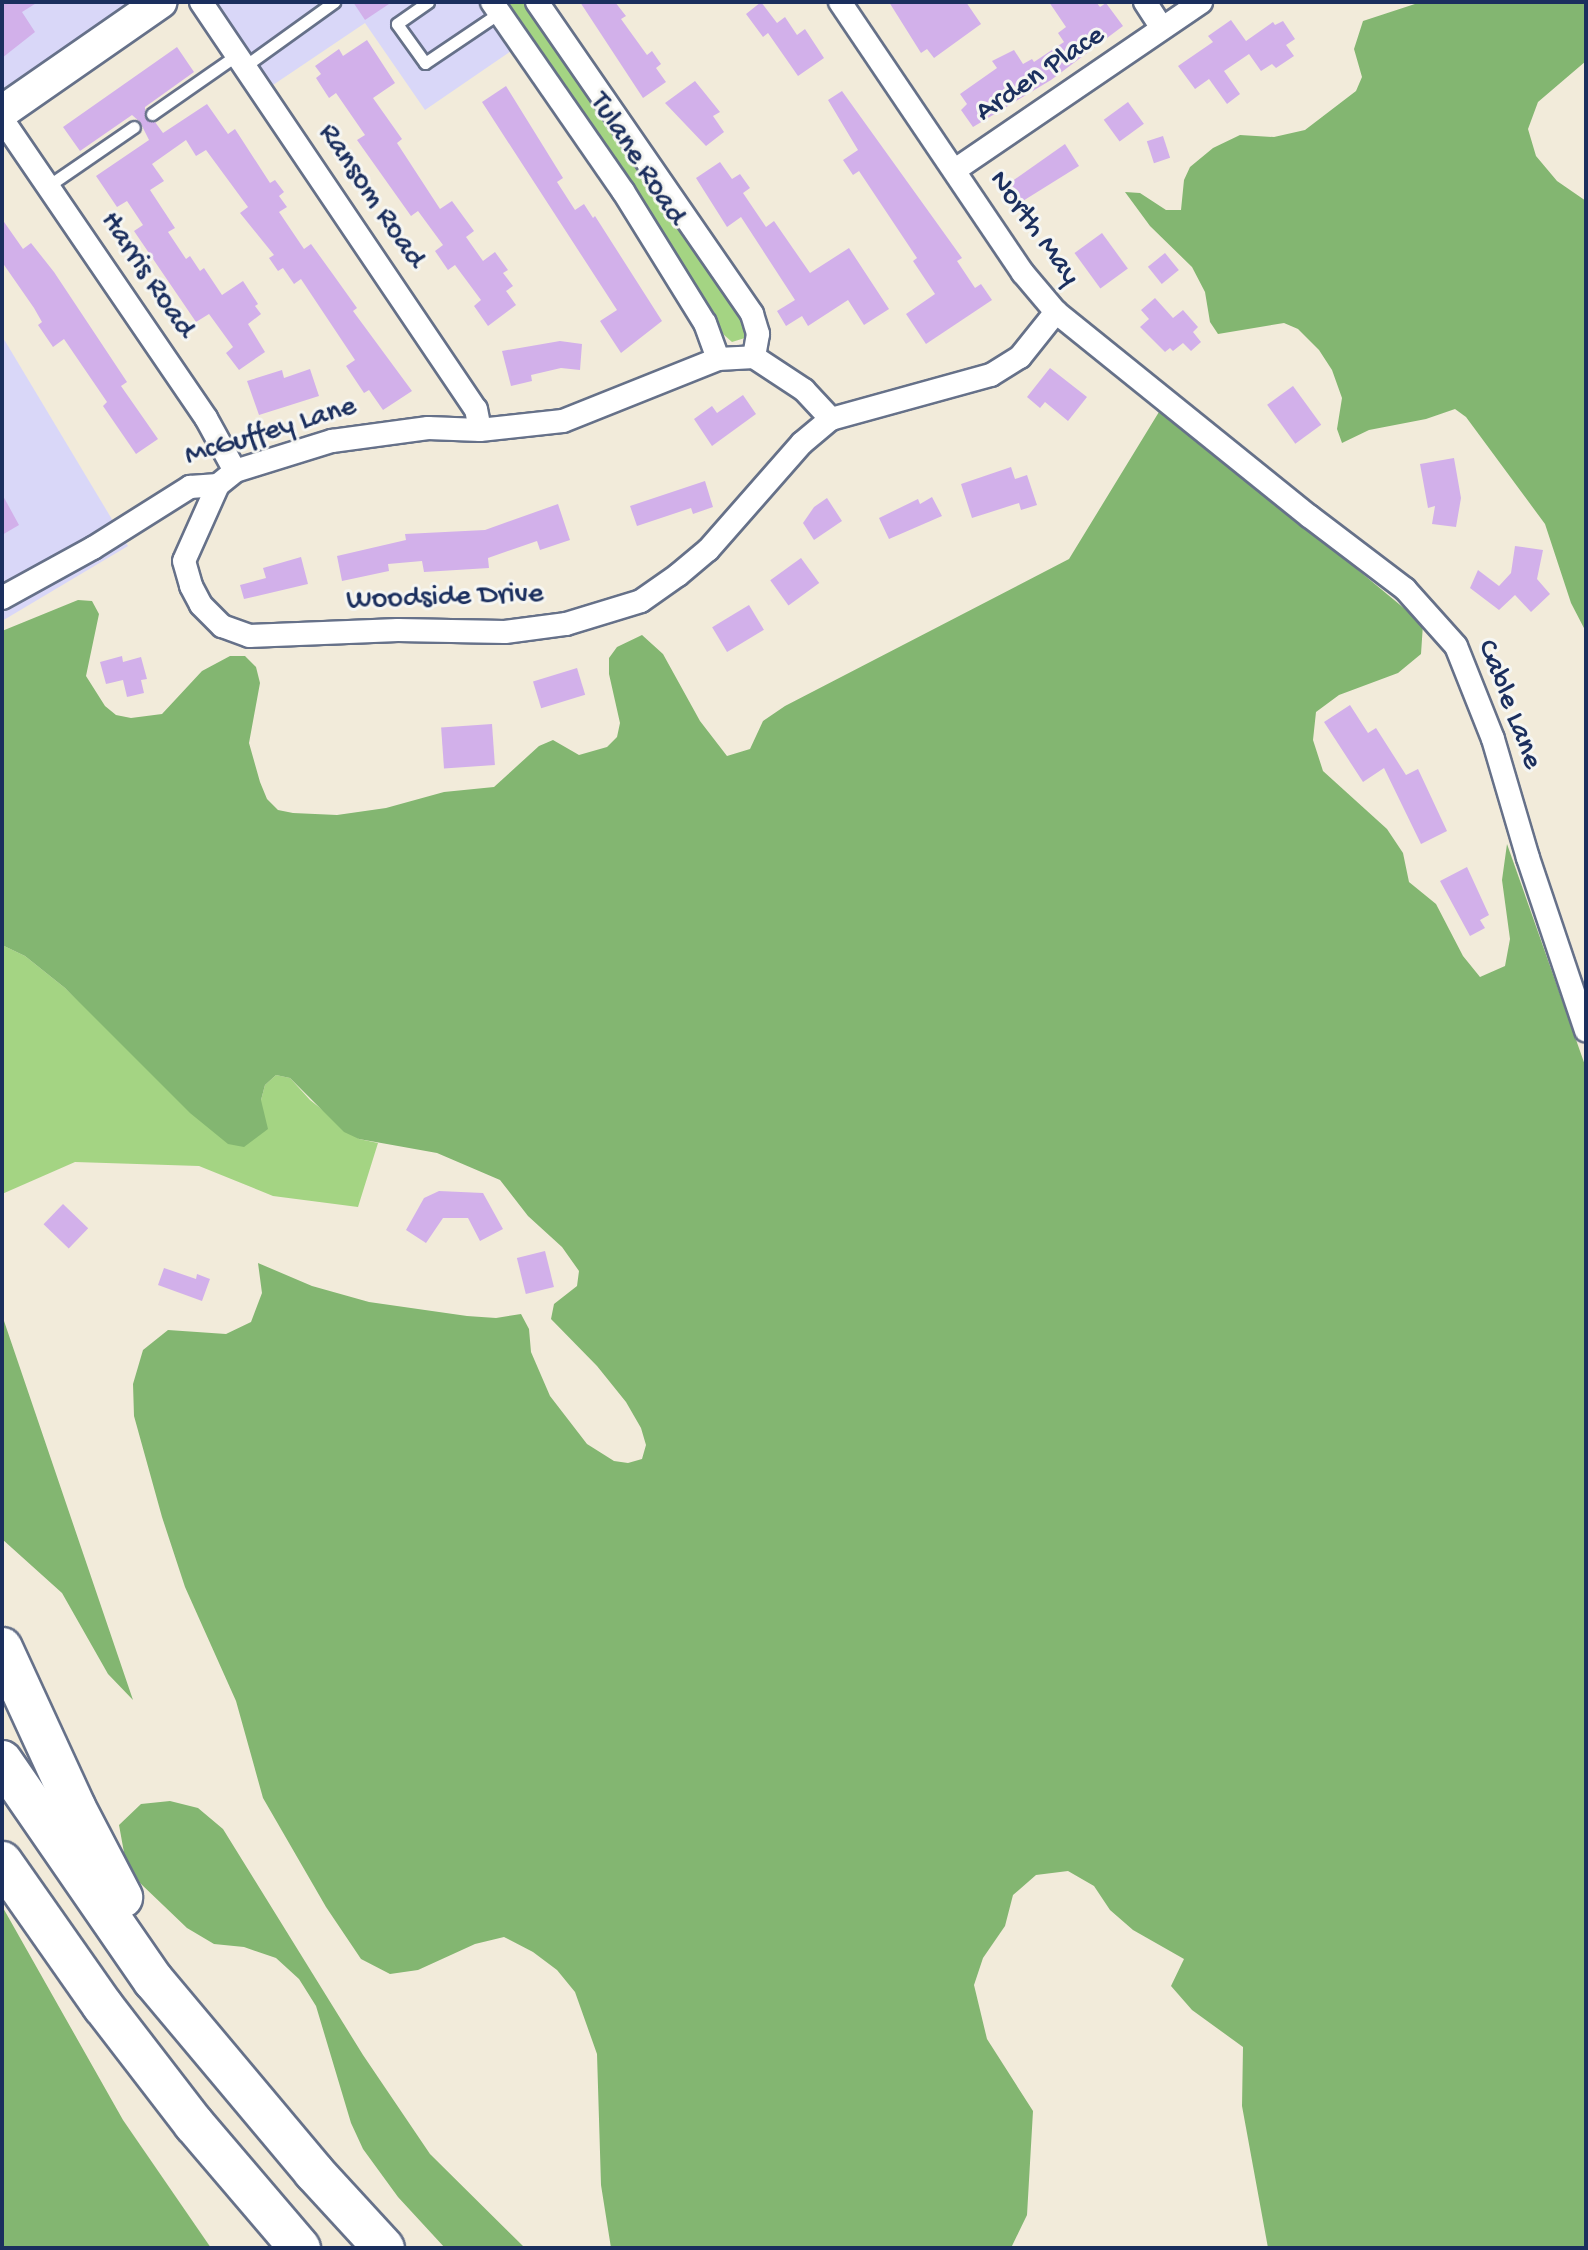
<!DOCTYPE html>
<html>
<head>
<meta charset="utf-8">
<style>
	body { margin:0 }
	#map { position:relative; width:1588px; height:2250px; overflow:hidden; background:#f2ebda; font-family:"Gochi Hand",sans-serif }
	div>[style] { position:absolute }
	.built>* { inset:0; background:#d9d7f8 }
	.green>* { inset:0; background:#a4d483 }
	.forest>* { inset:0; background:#83b671 }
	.building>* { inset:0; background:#d2b0ea; transform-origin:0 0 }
	.roads { filter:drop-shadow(2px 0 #667189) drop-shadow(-2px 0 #667189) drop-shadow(0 2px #667189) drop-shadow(0 -2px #667189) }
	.lane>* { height:11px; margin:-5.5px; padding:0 5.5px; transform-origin:5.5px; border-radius:5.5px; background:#fff }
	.street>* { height:22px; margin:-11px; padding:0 11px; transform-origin:11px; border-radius:11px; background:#fff }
	.secondary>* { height:32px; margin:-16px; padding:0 16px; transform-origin:16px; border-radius:16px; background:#fff }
	.highway>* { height:40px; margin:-20px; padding:0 20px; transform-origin:20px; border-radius:20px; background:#fff }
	span { translate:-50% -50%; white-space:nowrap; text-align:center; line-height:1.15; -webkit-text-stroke:6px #f6f6f2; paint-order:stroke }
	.street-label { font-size:30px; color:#1b2f5e }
	.frame { position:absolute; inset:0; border:4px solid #1b2f5e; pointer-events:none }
</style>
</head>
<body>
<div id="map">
	<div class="built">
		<div style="clip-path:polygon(2px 2px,174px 2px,2px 124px)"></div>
		<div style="clip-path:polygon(209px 2px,486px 2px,517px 47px,425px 110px,365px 23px,270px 87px)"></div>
		<div style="clip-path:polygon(2px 336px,128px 546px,2px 621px)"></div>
	</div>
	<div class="green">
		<div style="clip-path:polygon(506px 2px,532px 2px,745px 311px,748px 337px,732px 342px,723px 334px,591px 125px)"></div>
		<div style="clip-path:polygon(2px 945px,25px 956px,65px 988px,119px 1039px,261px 1100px,265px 1085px,276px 1075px,290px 1078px,310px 1100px,359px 1139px,378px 1143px,358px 1207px,273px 1196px,199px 1166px,75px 1162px,2px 1194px)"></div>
	</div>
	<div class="forest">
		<div style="clip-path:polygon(1421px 2px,1586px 2px,1586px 61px,1538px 102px,1528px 129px,1536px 156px,1557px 181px,1586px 201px,1586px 632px,1571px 603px,1545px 524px,1466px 417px,1455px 409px,1426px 419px,1369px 430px,1342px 443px,1337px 429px,1342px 398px,1332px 370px,1319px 350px,1298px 329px,1284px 323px,1218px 334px,1210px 322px,1205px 292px,1192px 267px,1150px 226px,1125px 192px,1140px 193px,1166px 210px,1181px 210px,1184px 180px,1190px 167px,1213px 148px,1240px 135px,1274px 137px,1305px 130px,1356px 91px,1362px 77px,1354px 49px,1363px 21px)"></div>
		<div style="clip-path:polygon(1162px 407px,1423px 624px,1421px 654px,1398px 673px,1339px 695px,1316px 712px,1313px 740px,1323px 771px,1387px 829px,1403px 853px,1409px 882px,1436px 904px,1463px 956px,1480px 977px,1505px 966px,1510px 939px,1502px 880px,1507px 844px,1586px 1068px,1586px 2248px,1268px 2248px,1242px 2106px,1243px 2047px,1192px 2010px,1171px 1986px,1184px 1959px,1133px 1930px,1110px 1910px,1094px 1886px,1068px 1871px,1036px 1875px,1013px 1895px,1005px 1926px,983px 1958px,974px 1985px,987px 2039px,1033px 2111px,1027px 2215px,1011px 2248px,611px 2248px,601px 2185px,597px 2054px,575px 1992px,557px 1970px,533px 1952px,504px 1937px,475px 1944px,418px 1970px,390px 1974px,361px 1959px,326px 1907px,263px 1798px,236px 1701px,185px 1587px,162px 1517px,134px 1416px,133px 1384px,143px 1350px,168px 1330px,226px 1334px,251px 1322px,262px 1293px,258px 1263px,312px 1286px,369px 1302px,467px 1316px,496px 1318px,521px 1314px,529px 1329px,531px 1352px,550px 1396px,587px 1444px,614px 1461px,628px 1463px,642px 1459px,646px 1445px,641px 1428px,626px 1402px,597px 1366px,551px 1319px,554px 1304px,577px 1286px,579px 1271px,562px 1247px,528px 1216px,500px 1180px,437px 1153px,359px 1139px,344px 1132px,290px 1078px,276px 1075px,265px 1085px,261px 1100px,268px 1129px,244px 1147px,228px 1144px,190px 1113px,65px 988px,25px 956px,2px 945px,2px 631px,78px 600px,92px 601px,99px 614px,86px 676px,105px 706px,116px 715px,131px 718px,162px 714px,202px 671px,230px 656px,245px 656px,256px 667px,260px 683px,249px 743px,260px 782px,267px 799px,278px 810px,293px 813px,337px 815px,386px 808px,444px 792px,494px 787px,539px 746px,553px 740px,579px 755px,607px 747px,617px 737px,620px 723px,609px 674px,609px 658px,617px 647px,642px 635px,663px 654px,700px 721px,727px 756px,750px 749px,763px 721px,785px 706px,1069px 559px)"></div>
		<div style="clip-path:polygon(2px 1317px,3px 1318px,133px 1700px,108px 1674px,62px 1593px,2px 1539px)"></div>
		<div style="clip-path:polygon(170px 1801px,198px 1808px,223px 1829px,363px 2055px,430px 2154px,525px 2248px,445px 2248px,398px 2197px,363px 2149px,351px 2123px,316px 2006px,299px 1979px,276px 1958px,244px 1947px,214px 1944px,187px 1928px,140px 1883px,125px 1858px,119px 1825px,141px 1804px)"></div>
		<div style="clip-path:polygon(2px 1906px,123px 2120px,211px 2248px,2px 2248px)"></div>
	</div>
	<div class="building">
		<div style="clip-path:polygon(2px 2px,38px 2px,22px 12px,35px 32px,2px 58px)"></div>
		<div style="clip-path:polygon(353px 2px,392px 2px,365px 20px)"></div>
		<div style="clip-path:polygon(580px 2px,615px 2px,626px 16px,621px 19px,647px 55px,652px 51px,661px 64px,656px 68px,666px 82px,643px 98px)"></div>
		<div style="clip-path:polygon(761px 2px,777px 23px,785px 17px,797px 35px,805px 29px,824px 58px,798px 76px,768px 33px,763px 37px,746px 14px)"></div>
		<div style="clip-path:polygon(889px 2px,966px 2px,981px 24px,934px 58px,927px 49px,921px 53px)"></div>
		<div style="clip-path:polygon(1049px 2px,1096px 2px,1100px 7px,1106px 3px,1123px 26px,1051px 80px,973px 127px,961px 110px,967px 104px,960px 94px,997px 68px,992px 61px,1014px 50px,1023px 64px,1032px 59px,1034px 62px,1064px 42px,1058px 33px,1066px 27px)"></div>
		<div style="clip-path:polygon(1231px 20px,1246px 41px,1273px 22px,1275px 25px,1283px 21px,1295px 39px,1286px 45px,1294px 56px,1276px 68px,1272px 64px,1261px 71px,1249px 54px,1224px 71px,1240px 94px,1227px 104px,1209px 79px,1195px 89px,1178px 66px,1213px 42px,1208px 36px)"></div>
		<div style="clip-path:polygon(367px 40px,395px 83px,373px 98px,402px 139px,397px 143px,440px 209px,452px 201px,474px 231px,466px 237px,483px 261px,495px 252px,508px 270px,503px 273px,513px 286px,506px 291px,516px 305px,488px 326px,474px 306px,481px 300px,455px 265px,448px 270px,435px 251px,443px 245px,418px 211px,411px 216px,357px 140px,365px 135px,336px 93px,329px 98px,316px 78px,321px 74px,315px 66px,339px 49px,343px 56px)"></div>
		<div style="clip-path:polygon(177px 47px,194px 72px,145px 107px,145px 118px,155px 122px,163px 133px,207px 104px,228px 134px,235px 129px,270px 183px,275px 180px,284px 192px,279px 196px,287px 207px,279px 212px,304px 249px,311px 244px,332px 273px,357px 308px,353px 311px,412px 391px,383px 410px,369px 390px,364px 393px,346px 366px,355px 360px,301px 279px,294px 284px,283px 268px,278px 271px,269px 258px,274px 255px,240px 213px,248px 207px,206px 150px,196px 156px,186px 140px,152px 164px,164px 181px,150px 190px,175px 228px,168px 232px,186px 259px,190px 256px,200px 271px,204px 268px,222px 295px,243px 281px,258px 304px,255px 306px,261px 314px,248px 324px,265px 352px,239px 370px,226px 353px,233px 347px,209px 314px,196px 322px,134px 231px,143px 225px,127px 201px,117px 207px,96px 176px,149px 140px,140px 122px,132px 115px,80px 151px,63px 127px)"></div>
		<div style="clip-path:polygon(695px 81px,720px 112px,713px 116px,724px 132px,706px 146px,665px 103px)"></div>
		<div style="clip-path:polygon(506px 86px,563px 178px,557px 182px,575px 210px,584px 204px,593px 218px,595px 216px,662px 321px,621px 353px,600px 321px,617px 310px,482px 102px)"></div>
		<div style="clip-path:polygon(842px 91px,962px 258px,957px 261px,975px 288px,981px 284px,992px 300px,926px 344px,906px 314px,935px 294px,913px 261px,917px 258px,859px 171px,853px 175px,843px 160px,858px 150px,828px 100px)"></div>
		<div style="left:1128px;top:102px;width:27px;height:30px;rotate:54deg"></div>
		<div style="left:1163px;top:136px;width:23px;height:17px;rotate:72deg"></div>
		<div style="clip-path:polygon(1065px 144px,1079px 166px,1013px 207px,1001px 189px)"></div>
		<div style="clip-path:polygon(720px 162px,732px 179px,740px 174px,750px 188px,743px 193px,766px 227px,774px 221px,810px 273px,849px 248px,889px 309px,864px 325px,848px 300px,808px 326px,802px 316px,786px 326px,777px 311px,795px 300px,741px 217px,727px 227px,696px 178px)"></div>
		<div style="clip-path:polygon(2px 219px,23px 249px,31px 243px,54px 272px,127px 382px,121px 386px,158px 439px,136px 454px,103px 406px,107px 402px,64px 339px,53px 347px,38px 325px,42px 322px,34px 308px,2px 262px)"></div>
		<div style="left:1102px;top:233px;width:44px;height:34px;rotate:54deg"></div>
		<div style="left:1165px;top:253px;width:22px;height:22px;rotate:51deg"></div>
		<div style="clip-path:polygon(1155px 298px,1173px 318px,1183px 310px,1198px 327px,1193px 332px,1201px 342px,1191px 351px,1183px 343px,1173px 351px,1170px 348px,1165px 352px,1140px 327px,1149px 319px,1141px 310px)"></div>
		<div style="clip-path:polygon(560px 341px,582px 344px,580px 370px,561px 368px,531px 375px,532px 381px,511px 386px,502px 351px)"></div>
		<div style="clip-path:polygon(1050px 368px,1087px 397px,1068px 421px,1045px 402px,1040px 408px,1027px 397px)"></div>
		<div style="clip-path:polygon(310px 369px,319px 396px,259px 415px,247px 381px,282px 370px,284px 378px)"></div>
		<div style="left:1293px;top:386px;width:48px;height:32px;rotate:54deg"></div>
		<div style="clip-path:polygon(743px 395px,756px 414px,712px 446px,694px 419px,712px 406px,717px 413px)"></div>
		<div style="clip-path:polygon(1454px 458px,1461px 498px,1456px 527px,1432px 524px,1435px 506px,1428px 508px,1420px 464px)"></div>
		<div style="clip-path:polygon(1011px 467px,1015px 479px,1027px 475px,1037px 505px,1021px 510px,1019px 503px,972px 518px,961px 484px)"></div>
		<div style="clip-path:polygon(705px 481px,713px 507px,693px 514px,691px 508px,637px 526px,630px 506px)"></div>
		<div style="clip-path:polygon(2px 494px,19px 525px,2px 535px)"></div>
		<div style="clip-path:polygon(932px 497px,942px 516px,889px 539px,879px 518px,918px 499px,920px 504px)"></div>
		<div style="clip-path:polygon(827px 498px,842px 521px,814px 540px,803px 523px,814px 507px)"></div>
		<div style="clip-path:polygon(558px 504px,570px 540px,540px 550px,537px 541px,488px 558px,489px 568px,424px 572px,422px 561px,388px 564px,389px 571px,342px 581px,337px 556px,406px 540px,405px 534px,485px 530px)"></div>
		<div style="clip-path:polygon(1515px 546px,1543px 550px,1537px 579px,1550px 594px,1531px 612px,1515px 595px,1499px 610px,1470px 588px,1478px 570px,1499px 586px,1511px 573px)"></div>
		<div style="clip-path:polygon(301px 557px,308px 584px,244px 599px,240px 585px,266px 578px,263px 568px)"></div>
		<div style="left:801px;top:558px;width:31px;height:38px;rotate:54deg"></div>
		<div style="left:749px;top:605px;width:29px;height:43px;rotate:59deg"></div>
		<div style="clip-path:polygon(122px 656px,123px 662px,141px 657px,147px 679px,141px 680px,144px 693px,127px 697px,123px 680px,106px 684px,100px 662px)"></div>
		<div style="left:577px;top:668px;width:28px;height:46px;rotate:73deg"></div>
		<div style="clip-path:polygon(1350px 705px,1368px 733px,1376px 728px,1406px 775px,1418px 769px,1447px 831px,1421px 844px,1384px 768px,1363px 782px,1324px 722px)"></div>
		<div style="left:492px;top:724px;width:41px;height:51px;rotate:86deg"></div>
		<div style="clip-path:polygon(1467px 867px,1489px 915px,1480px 920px,1485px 928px,1470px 936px,1440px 881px)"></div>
		<div style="clip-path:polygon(439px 1191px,483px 1193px,503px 1229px,480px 1241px,468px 1218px,443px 1218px,426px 1243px,406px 1230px,424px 1198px)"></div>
		<div style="left:63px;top:1204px;width:35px;height:28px;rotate:44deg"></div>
		<div style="left:545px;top:1251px;width:37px;height:29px;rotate:76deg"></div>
		<div style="clip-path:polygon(164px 1268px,196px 1279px,197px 1274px,210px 1279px,202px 1301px,158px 1285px)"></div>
	</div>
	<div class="roads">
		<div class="lane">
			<div style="left:428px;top:2px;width:38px;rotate:145deg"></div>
			<div style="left:397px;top:24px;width:48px;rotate:54.3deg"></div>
			<div style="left:425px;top:63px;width:89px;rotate:-34deg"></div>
			<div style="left:245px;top:66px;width:110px;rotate:-35.7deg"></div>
			<div style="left:152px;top:114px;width:103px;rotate:-34.8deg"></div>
			<div style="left:48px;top:186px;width:104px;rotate:-34.5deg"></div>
		</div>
		<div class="street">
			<div style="left:201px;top:2px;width:491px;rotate:56deg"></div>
			<div style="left:476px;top:409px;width:21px;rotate:79deg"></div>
			<div style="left:492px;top:2px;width:230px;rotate:55.3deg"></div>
			<div style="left:623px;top:191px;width:155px;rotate:58.2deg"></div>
			<div style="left:705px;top:323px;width:38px;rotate:70deg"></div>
			<div style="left:537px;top:2px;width:379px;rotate:55.4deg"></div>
			<div style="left:752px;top:314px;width:21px;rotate:73deg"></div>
			<div style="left:758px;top:334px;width:23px;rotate:100deg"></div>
			<div style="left:840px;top:2px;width:327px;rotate:56deg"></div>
			<div style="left:1023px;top:273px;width:51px;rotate:49.8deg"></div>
			<div style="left:1056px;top:312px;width:325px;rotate:38.9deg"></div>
			<div style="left:1309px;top:516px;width:121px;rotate:37.2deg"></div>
			<div style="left:1405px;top:589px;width:76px;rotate:48.2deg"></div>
			<div style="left:1456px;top:646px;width:100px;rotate:68.3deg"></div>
			<div style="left:1493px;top:739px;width:124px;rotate:73.6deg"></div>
			<div style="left:1528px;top:858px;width:182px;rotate:71.4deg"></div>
			<div style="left:1145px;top:2px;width:31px;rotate:57deg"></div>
			<div style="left:2px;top:119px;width:362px;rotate:55.7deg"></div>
			<div style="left:206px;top:418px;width:60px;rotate:61.3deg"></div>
			<div style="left:955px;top:170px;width:298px;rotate:-34.3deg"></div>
			<div style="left:218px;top:485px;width:83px;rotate:114.1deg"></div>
			<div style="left:184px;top:561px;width:26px;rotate:74deg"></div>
			<div style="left:191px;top:586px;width:21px;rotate:62deg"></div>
			<div style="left:201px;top:605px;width:30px;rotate:45deg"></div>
			<div style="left:222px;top:626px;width:29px;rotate:20deg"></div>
			<div style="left:249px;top:636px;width:149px;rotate:-2.3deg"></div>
			<div style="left:398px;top:630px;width:107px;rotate:1.1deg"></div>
			<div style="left:505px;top:632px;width:62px;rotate:-7.5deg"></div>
			<div style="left:566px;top:624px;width:78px;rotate:-17deg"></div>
			<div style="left:641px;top:601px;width:45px;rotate:-35.1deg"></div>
			<div style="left:678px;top:575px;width:39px;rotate:-40deg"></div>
			<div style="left:708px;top:550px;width:142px;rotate:-48.7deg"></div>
			<div style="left:802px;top:443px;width:38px;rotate:-40deg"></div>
			<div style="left:831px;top:419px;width:166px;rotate:-15.4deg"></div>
			<div style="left:991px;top:375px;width:34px;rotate:-32deg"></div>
			<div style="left:1020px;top:357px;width:58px;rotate:-51.3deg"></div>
			<div style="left:2px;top:598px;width:104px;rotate:-28.8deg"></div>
			<div style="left:93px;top:548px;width:115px;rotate:-32.2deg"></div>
			<div style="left:190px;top:487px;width:28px;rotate:-4deg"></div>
			<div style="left:218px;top:485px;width:22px;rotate:-39deg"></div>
			<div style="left:235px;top:471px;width:102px;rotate:-17.2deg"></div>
			<div style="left:332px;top:441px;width:97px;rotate:-7.7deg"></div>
			<div style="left:428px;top:428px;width:52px;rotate:2.2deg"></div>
			<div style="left:480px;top:430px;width:83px;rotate:-6.2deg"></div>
			<div style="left:563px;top:421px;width:167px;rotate:-21.8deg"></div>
			<div style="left:718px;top:359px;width:36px;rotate:-3deg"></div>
			<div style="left:754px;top:357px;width:60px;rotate:33.4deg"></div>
			<div style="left:804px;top:390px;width:40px;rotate:47deg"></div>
		</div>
		<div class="secondary">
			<div style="left:2px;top:112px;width:193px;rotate:-34.8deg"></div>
		</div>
		<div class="highway">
			<div style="left:2px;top:1648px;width:175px;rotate:65.3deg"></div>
			<div style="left:75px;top:1807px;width:102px;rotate:62.4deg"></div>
			<div style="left:2px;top:1761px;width:267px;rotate:55.4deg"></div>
			<div style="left:154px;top:1981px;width:249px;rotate:50deg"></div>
			<div style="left:314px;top:2172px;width:103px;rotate:47.4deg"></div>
			<div style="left:2px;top:1862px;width:176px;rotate:55deg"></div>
			<div style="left:103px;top:2006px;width:149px;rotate:52.4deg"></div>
			<div style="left:194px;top:2124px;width:163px;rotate:49.5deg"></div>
		</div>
	</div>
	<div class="street-label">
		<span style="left:1041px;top:75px;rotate:-34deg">Arden Place</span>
		<span style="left:636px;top:160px;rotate:57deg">Tulane Road</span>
		<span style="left:370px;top:197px;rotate:56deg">Ransom Road</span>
		<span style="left:1033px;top:229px;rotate:54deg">North May</span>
		<span style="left:146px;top:276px;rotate:56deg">Harris Road</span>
		<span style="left:271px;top:433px;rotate:-17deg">McGuffey Lane</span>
		<span style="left:445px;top:599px;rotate:-2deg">Woodside Drive</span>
		<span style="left:1508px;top:705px;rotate:69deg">Cable Lane</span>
	</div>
	<div class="frame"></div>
</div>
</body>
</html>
